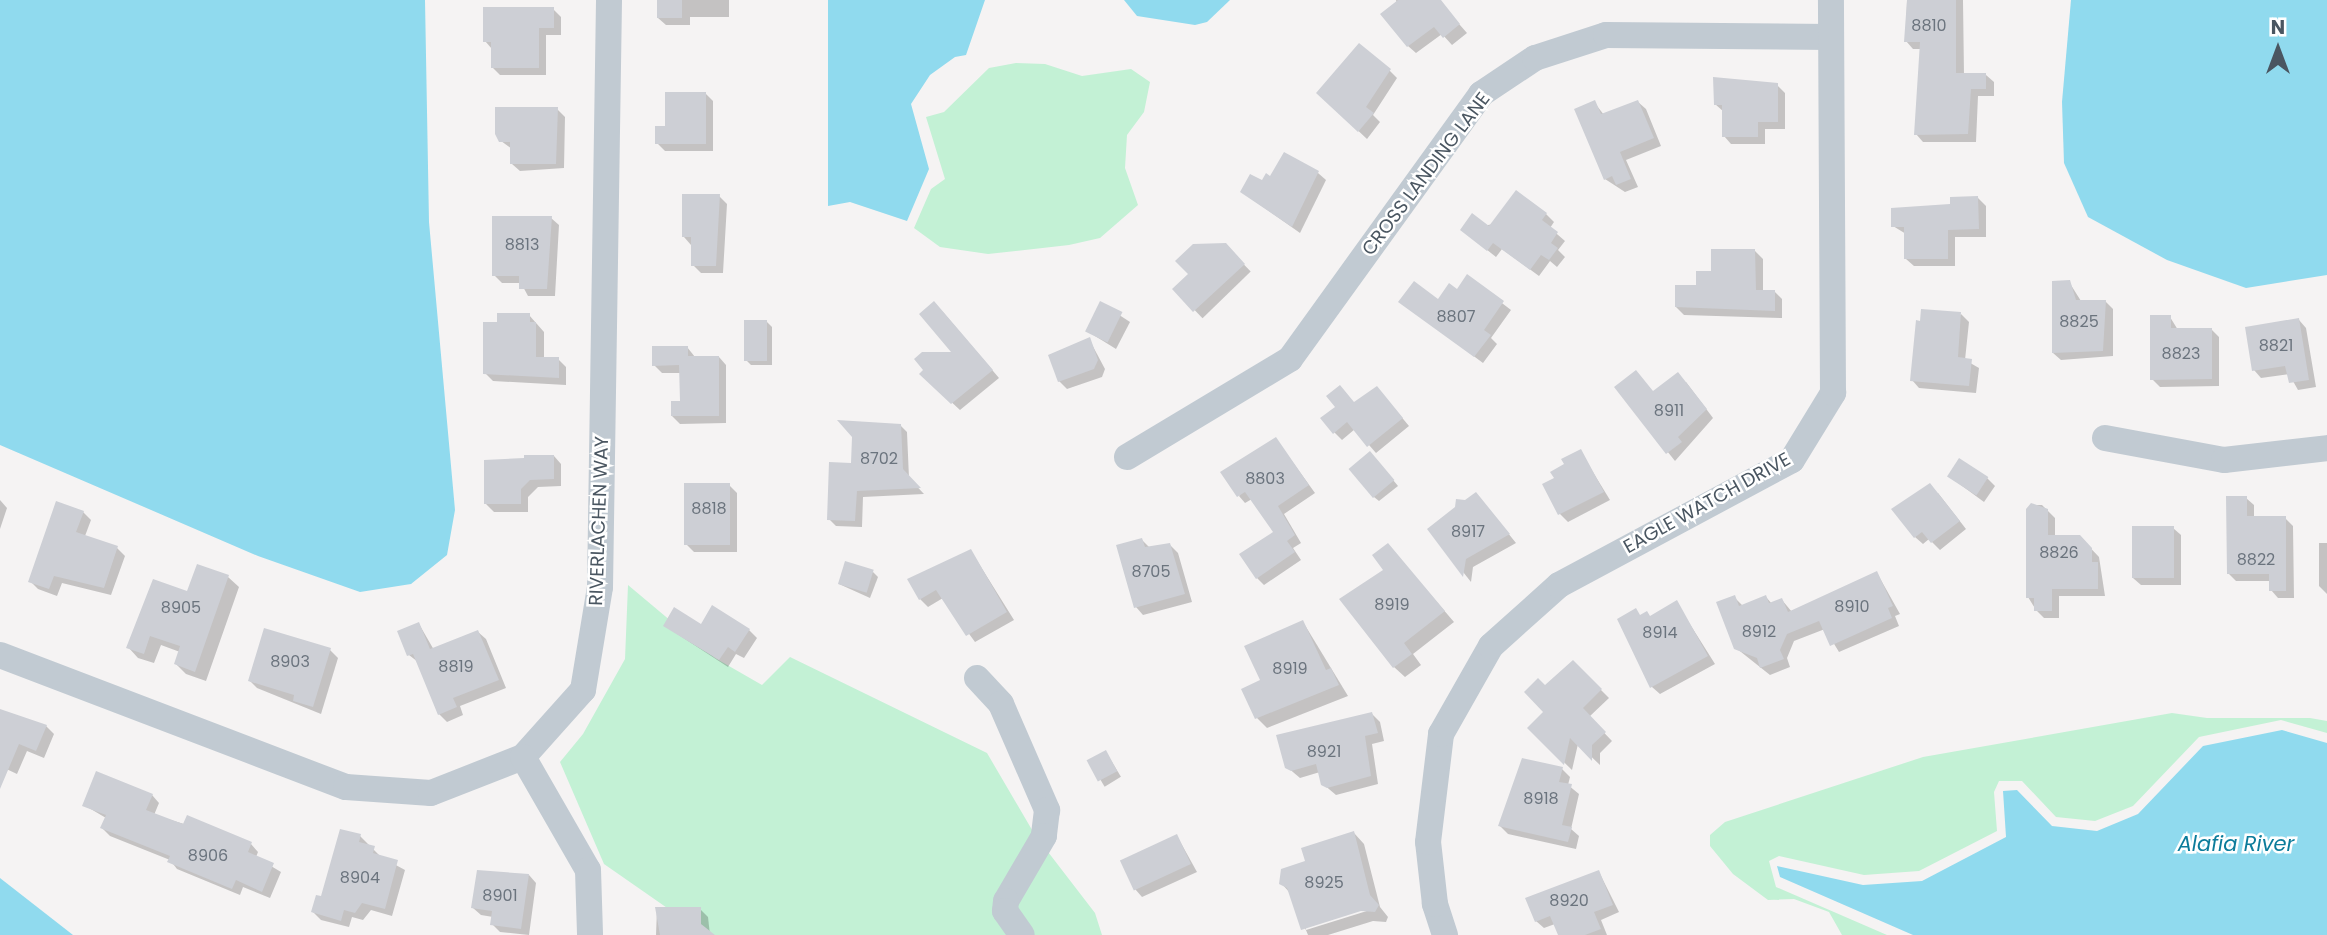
<!DOCTYPE html>
<html>
<head>
<meta charset="utf-8">
<style>
	body { margin:0 }
	#map { position:relative; width:2327px; height:935px; overflow:hidden; background:#f5f3f3; font-family:Poppins,sans-serif }
	div>[style] { position:absolute }
	.green>* { inset:0; background:#c3f1d5 }
	.water>* { inset:0; background:#90daee }
	.shadow>* { inset:0; background:#0003; transform-origin:0 0 }
	.building>* { inset:0; background:#cdcfd5; transform-origin:0 0 }
	.minor>* { height:26px; margin:-13px; padding:0 13px; transform-origin:13px; border-radius:13px; background:#c1cad2 }
	span { translate:-50% -50%; white-space:nowrap; text-align:center; line-height:1.15; -webkit-text-stroke:5px #fff; paint-order:stroke }
	.number-label { font-size:16px; color:#6b747e }
	.number-label span { -webkit-text-stroke-width:0 }
	.street-label { font-size:19px; color:#4a5661 }
	.water-label { font-size:21px; color:#0c7c9b; font-style:italic }
	.north { position:absolute; left:2243px; top:14px; width:70px; height:70px; -webkit-text-stroke:5px #fff; paint-order:stroke; rotate:0deg; font-size:19px; font-weight:700; line-height:28px; text-align:center; color:#4a5661 }
	.north::after { content:''; display:block; margin:auto; width:24px; height:32px; background:#4a5661; clip-path:polygon(50% 0,100% 100%,50% 72%,0 100%) }
</style>
</head>
<body>
<div id="map">
	<div class="green">
		<div style="clip-path:polygon(1016px 63px,1045px 64px,1082px 76px,1131px 69px,1150px 82px,1144px 112px,1127px 135px,1125px 168px,1138px 205px,1100px 238px,1069px 245px,988px 254px,940px 247px,914px 228px,931px 189px,945px 179px,926px 117px,944px 112px,989px 68px)"></div>
		<div style="clip-path:polygon(628px 585px,715px 658px,762px 685px,790px 657px,987px 753px,1035px 835px,1095px 913px,1102px 935px,706px 935px,604px 864px,560px 762px,583px 734px,625px 659px)"></div>
		<div style="clip-path:polygon(2172px 713px,2207px 718px,2310px 718px,2327px 721px,2327px 733px,2281px 720px,2199px 737px,2133px 806px,2095px 821px,2056px 817px,2022px 781px,1999px 781px,1994px 792px,1997px 831px,1919px 871px,1864px 875px,1779px 856px,1769px 861px,1776px 887px,1887px 935px,1842px 935px,1829px 912px,1794px 899px,1768px 900px,1733px 874px,1710px 846px,1710px 835px,1725px 822px,1923px 757px)"></div>
	</div>
	<div class="water">
		<div style="clip-path:polygon(0 0,425px 0,429px 222px,455px 510px,447px 555px,411px 584px,360px 592px,258px 556px,0 445px)"></div>
		<div style="clip-path:polygon(828px 0,985px 0,966px 55px,955px 57px,930px 75px,911px 104px,929px 169px,907px 221px,850px 202px,828px 206px)"></div>
		<div style="clip-path:polygon(1124px 0,1230px 0,1207px 22px,1195px 25px,1137px 16px)"></div>
		<div style="clip-path:polygon(2071px 0,2327px 0,2327px 275px,2246px 288px,2167px 260px,2088px 217px,2064px 163px,2062px 102px)"></div>
		<div style="clip-path:polygon(2282px 730px,2327px 743px,2327px 935px,1913px 935px,1780px 877px,1777px 866px,1863px 885px,1922px 881px,2006px 837px,2003px 791px,2017px 790px,2052px 826px,2097px 831px,2138px 814px,2203px 746px)"></div>
		<div style="clip-path:polygon(0 878px,73px 935px,0 935px)"></div>
	</div>
	<div class="shadow">
		<div style="clip-path:polygon(659px 0,729px 0,729px 17px,690px 17px,690px 25px,666px 25px,658px 18px)"></div>
		<div style="clip-path:polygon(1396px 0,1438px 0,1467px 33px,1452px 45px,1442px 34px,1416px 53px,1408px 46px)"></div>
		<div style="clip-path:polygon(1907px 0,1963px 0,1964px 75px,1986px 75px,1994px 82px,1994px 96px,1978px 96px,1976px 142px,1923px 142px,1916px 134px,1921px 49px,1913px 49px,1906px 41px)"></div>
		<div style="clip-path:polygon(553px 9px,561px 17px,561px 35px,546px 35px,546px 75px,500px 75px,492px 67px,492px 49px,485px 41px)"></div>
		<div style="clip-path:polygon(1389px 70px,1397px 78px,1373px 115px,1380px 122px,1367px 139px,1318px 93px)"></div>
		<div style="clip-path:polygon(1777px 85px,1785px 93px,1785px 129px,1765px 129px,1765px 144px,1731px 144px,1724px 136px,1724px 112px,1715px 104px)"></div>
		<div style="clip-path:polygon(705px 93px,713px 101px,713px 151px,665px 151px,657px 143px,666px 128px)"></div>
		<div style="clip-path:polygon(1594px 102px,1604px 115px,1638px 102px,1646px 109px,1661px 146px,1626px 160px,1638px 187px,1625px 192px,1605px 179px)"></div>
		<div style="clip-path:polygon(557px 109px,565px 117px,564px 168px,520px 171px,512px 164px,512px 149px,501px 141px)"></div>
		<div style="clip-path:polygon(1318px 173px,1326px 180px,1300px 233px,1242px 192px,1271px 178px)"></div>
		<div style="clip-path:polygon(719px 196px,727px 204px,723px 273px,701px 273px,693px 265px,691px 245px,684px 237px)"></div>
		<div style="clip-path:polygon(1978px 198px,1986px 206px,1986px 237px,1955px 237px,1955px 266px,1914px 266px,1906px 259px,1906px 234px,1893px 226px)"></div>
		<div style="clip-path:polygon(1546px 214px,1554px 222px,1550px 228px,1565px 241px,1558px 250px,1565px 257px,1557px 267px,1550px 261px,1539px 276px,1502px 249px,1496px 257px,1462px 230px)"></div>
		<div style="clip-path:polygon(551px 218px,559px 225px,555px 296px,528px 296px,521px 283px,502px 283px,494px 275px)"></div>
		<div style="left:1225px;top:245px;width:37px;height:67px;rotate:46deg"></div>
		<div style="clip-path:polygon(1755px 251px,1763px 259px,1763px 291px,1774px 291px,1782px 299px,1782px 318px,1684px 315px,1676px 307px,1713px 273px)"></div>
		<div style="clip-path:polygon(1468px 277px,1511px 310px,1491px 338px,1497px 344px,1483px 363px,1401px 302px,1439px 301px,1457px 291px)"></div>
		<div style="clip-path:polygon(2069px 282px,2081px 301px,2105px 301px,2113px 309px,2113px 356px,2061px 360px,2053px 353px)"></div>
		<div style="clip-path:polygon(1101px 303px,1130px 322px,1116px 349px,1087px 331px)"></div>
		<div style="clip-path:polygon(942px 311px,999px 378px,960px 410px,921px 374px,955px 354px)"></div>
		<div style="clip-path:polygon(1961px 314px,1969px 322px,1965px 360px,1979px 368px,1976px 393px,1919px 388px,1912px 380px)"></div>
		<div style="clip-path:polygon(529px 315px,544px 332px,544px 359px,558px 359px,566px 367px,566px 385px,493px 381px,485px 373px,499px 324px)"></div>
		<div style="clip-path:polygon(2170px 317px,2178px 330px,2212px 330px,2219px 337px,2219px 386px,2160px 387px,2152px 379px)"></div>
		<div style="clip-path:polygon(2299px 320px,2306px 328px,2316px 387px,2298px 390px,2289px 374px,2261px 378px,2254px 370px)"></div>
		<div style="clip-path:polygon(767px 322px,772px 327px,772px 365px,751px 365px,746px 360px)"></div>
		<div style="clip-path:polygon(1089px 339px,1105px 369px,1102px 377px,1067px 389px,1059px 381px)"></div>
		<div style="clip-path:polygon(687px 347px,695px 357px,719px 357px,726px 365px,726px 423px,680px 424px,672px 416px,682px 402px,681px 373px,662px 373px,654px 365px)"></div>
		<div style="clip-path:polygon(1686px 382px,1713px 418px,1675px 461px,1616px 387px,1653px 393px)"></div>
		<div style="clip-path:polygon(1384px 396px,1409px 426px,1376px 453px,1355px 429px,1342px 440px,1334px 432px,1355px 403px)"></div>
		<div style="clip-path:polygon(900px 425px,907px 432px,909px 478px,924px 494px,863px 497px,862px 527px,836px 526px,829px 519px,853px 464px)"></div>
		<div style="clip-path:polygon(1276px 439px,1315px 493px,1284px 514px,1301px 543px,1293px 548px,1301px 560px,1264px 585px,1257px 578px,1275px 532px,1252px 499px,1245px 503px,1239px 496px)"></div>
		<div style="clip-path:polygon(1580px 451px,1610px 500px,1568px 522px,1560px 514px,1556px 479px)"></div>
		<div style="clip-path:polygon(554px 456px,561px 464px,561px 486px,538px 487px,528px 497px,528px 512px,494px 512px,486px 504px)"></div>
		<div style="clip-path:polygon(1375px 458px,1398px 486px,1379px 501px,1374px 497px)"></div>
		<div style="clip-path:polygon(1950px 477px,1987px 478px,1995px 486px,1984px 502px)"></div>
		<div style="clip-path:polygon(729px 485px,737px 493px,737px 552px,694px 552px,687px 545px)"></div>
		<div style="clip-path:polygon(1938px 493px,1966px 529px,1940px 550px,1929px 539px,1923px 544px,1915px 537px)"></div>
		<div style="clip-path:polygon(2246px 498px,2254px 505px,2254px 518px,2285px 518px,2293px 526px,2294px 598px,2278px 598px,2271px 590px,2271px 581px,2236px 581px,2228px 573px)"></div>
		<div style="clip-path:polygon(0 500px,7px 508px,0 529px)"></div>
		<div style="clip-path:polygon(1483px 502px,1516px 543px,1473px 567px,1471px 582px,1429px 529px)"></div>
		<div style="clip-path:polygon(2032px 505px,2042px 505px,2055px 518px,2055px 536px,2079px 536px,2099px 557px,2105px 596px,2059px 596px,2059px 618px,2044px 618px,2036px 610px,2028px 597px)"></div>
		<div style="clip-path:polygon(83px 512px,91px 520px,85px 536px,117px 548px,125px 556px,111px 595px,62px 583px,57px 596px,38px 589px,30px 581px)"></div>
		<div style="clip-path:polygon(2173px 528px,2181px 535px,2181px 585px,2141px 585px,2133px 578px)"></div>
		<div style="clip-path:polygon(1142px 540px,1150px 548px,1170px 545px,1178px 553px,1192px 602px,1143px 615px,1136px 607px)"></div>
		<div style="clip-path:polygon(2319px 543px,2327px 543px,2327px 594px,2319px 586px)"></div>
		<div style="clip-path:polygon(1388px 545px,1454px 622px,1413px 654px,1421px 665px,1405px 677px,1394px 667px,1385px 570px)"></div>
		<div style="clip-path:polygon(971px 551px,1014px 620px,975px 642px,943px 598px,928px 607px,920px 599px)"></div>
		<div style="clip-path:polygon(873px 572px,878px 577px,870px 598px,839px 584px)"></div>
		<div style="clip-path:polygon(1877px 573px,1900px 614px,1895px 616px,1899px 626px,1839px 652px,1825px 629px,1794px 641px,1787px 658px,1790px 667px,1770px 675px,1736px 648px,1734px 597px,1743px 606px,1766px 597px,1772px 604px,1782px 600px,1792px 612px)"></div>
		<div style="clip-path:polygon(228px 577px,239px 587px,206px 681px,186px 674px,176px 664px,180px 652px,161px 645px,154px 663px,138px 658px,128px 647px,188px 593px)"></div>
		<div style="clip-path:polygon(1676px 602px,1715px 664px,1660px 694px,1652px 687px,1641px 616px,1651px 617px)"></div>
		<div style="clip-path:polygon(1303px 622px,1348px 696px,1267px 728px,1257px 718px,1262px 681px)"></div>
		<div style="clip-path:polygon(419px 624px,434px 650px,478px 632px,486px 639px,506px 688px,460px 706px,463px 715px,447px 722px,439px 714px,418px 662px,409px 655px)"></div>
		<div style="clip-path:polygon(665px 626px,749px 630px,757px 638px,744px 658px,736px 654px,728px 667px)"></div>
		<div style="clip-path:polygon(330px 650px,338px 658px,321px 714px,257px 688px,250px 681px)"></div>
		<div style="clip-path:polygon(1573px 662px,1609px 698px,1589px 717px,1612px 741px,1600px 753px,1600px 765px,1578px 744px,1572px 770px,1537px 736px,1546px 712px,1545px 687px)"></div>
		<div style="clip-path:polygon(0 711px,46px 726px,54px 734px,44px 758px,27px 751px,17px 774px,0 766px)"></div>
		<div style="clip-path:polygon(1372px 714px,1380px 722px,1384px 741px,1372px 744px,1378px 784px,1336px 795px,1323px 784px,1320px 772px,1300px 778px,1287px 767px)"></div>
		<div style="left:1106px;top:752px;width:29px;height:19px;rotate:59deg"></div>
		<div style="clip-path:polygon(1523px 760px,1562px 769px,1570px 777px,1568px 785px,1579px 794px,1571px 829px,1579px 836px,1576px 849px,1508px 834px,1500px 826px)"></div>
		<div style="clip-path:polygon(152px 795px,159px 803px,154px 815px,251px 844px,258px 852px,256px 857px,281px 872px,270px 898px,243px 887px,240px 895px,177px 869px,170px 860px,110px 836px,102px 828px,106px 818px,84px 805px)"></div>
		<div style="clip-path:polygon(evenodd,1354px 833px,1364px 844px,1380px 907px,1388px 917px,1386px 922px,1373px 921px,1328px 935px,1308px 935px,1291px 894px,1281px 883px,1354px 833px,1369px 907px,1370px 910px,1306px 930px,1306px 927px,1369px 907px)"></div>
		<div style="clip-path:polygon(360px 836px,381px 857px,405px 870px,392px 916px,371px 910px,363px 920px,352px 917px,349px 927px,321px 920px,313px 912px)"></div>
		<div style="clip-path:polygon(1177px 836px,1197px 872px,1142px 897px,1135px 889px)"></div>
		<div style="clip-path:polygon(1599px 872px,1619px 912px,1601px 920px,1607px 935px,1559px 935px,1555px 924px,1544px 928px,1536px 921px)"></div>
		<div style="clip-path:polygon(529px 875px,536px 883px,529px 935px,500px 932px,492px 924px,493px 917px,481px 915px,473px 908px)"></div>
		<div style="clip-path:polygon(657px 909px,700px 909px,708px 917px,710px 935px,656px 935px)"></div>
	</div>
	<div class="building">
		<div style="left:657px;top:0;width:25px;height:18px"></div>
		<div style="clip-path:polygon(1398px 0,1441px 0,1460px 24px,1443px 38px,1434px 27px,1407px 47px,1380px 14px)"></div>
		<div style="clip-path:polygon(1907px 0,1956px 0,1956px 73px,1986px 73px,1986px 89px,1971px 89px,1968px 134px,1914px 135px,1920px 42px,1904px 42px)"></div>
		<div style="clip-path:polygon(483px 7px,554px 7px,554px 28px,539px 28px,539px 68px,491px 68px,491px 42px,483px 42px)"></div>
		<div style="clip-path:polygon(1359px 43px,1391px 69px,1366px 107px,1374px 113px,1358px 132px,1316px 93px)"></div>
		<div style="clip-path:polygon(1713px 77px,1778px 83px,1778px 122px,1758px 122px,1758px 137px,1722px 137px,1722px 105px,1714px 105px)"></div>
		<div style="clip-path:polygon(665px 92px,706px 92px,706px 144px,655px 144px,655px 126px,665px 126px)"></div>
		<div style="clip-path:polygon(1595px 100px,1601px 114px,1638px 100px,1654px 138px,1620px 152px,1631px 179px,1616px 185px,1612px 176px,1604px 180px,1574px 109px)"></div>
		<div style="clip-path:polygon(495px 107px,558px 107px,556px 164px,510px 164px,510px 142px,499px 142px,495px 134px)"></div>
		<div style="clip-path:polygon(1284px 152px,1319px 171px,1292px 227px,1240px 192px,1250px 174px,1262px 180px,1266px 173px,1270px 176px)"></div>
		<div style="clip-path:polygon(1516px 190px,1547px 213px,1542px 220px,1558px 232px,1551px 243px,1558px 248px,1549px 260px,1541px 255px,1530px 270px,1493px 243px,1487px 251px,1460px 230px,1472px 213px,1489px 226px)"></div>
		<div style="clip-path:polygon(682px 194px,720px 194px,716px 266px,691px 266px,691px 237px,682px 237px)"></div>
		<div style="clip-path:polygon(1978px 196px,1979px 229px,1948px 230px,1948px 259px,1904px 259px,1904px 227px,1891px 227px,1891px 208px,1950px 204px,1950px 197px)"></div>
		<div style="clip-path:polygon(492px 216px,552px 216px,547px 289px,519px 289px,519px 276px,492px 276px)"></div>
		<div style="clip-path:polygon(1226px 243px,1245px 264px,1193px 312px,1172px 289px,1188px 274px,1175px 261px,1193px 244px)"></div>
		<div style="clip-path:polygon(1711px 249px,1755px 249px,1756px 290px,1775px 290px,1775px 311px,1675px 307px,1675px 285px,1696px 285px,1696px 271px,1711px 271px)"></div>
		<div style="clip-path:polygon(1467px 274px,1504px 301px,1484px 330px,1491px 335px,1474px 357px,1398px 302px,1414px 281px,1438px 299px,1449px 283px,1457px 289px)"></div>
		<div style="clip-path:polygon(2070px 280px,2076px 300px,2106px 300px,2103px 351px,2052px 353px,2052px 281px)"></div>
		<div style="clip-path:polygon(934px 301px,993px 370px,951px 404px,919px 374px,923px 370px,914px 359px,922px 352px,951px 352px,919px 314px)"></div>
		<div style="left:1100px;top:301px;width:25px;height:34px;rotate:26deg"></div>
		<div style="clip-path:polygon(1921px 309px,1961px 312px,1958px 357px,1972px 359px,1969px 386px,1910px 381px,1916px 320px,1920px 321px)"></div>
		<div style="clip-path:polygon(497px 313px,530px 313px,530px 322px,536px 322px,536px 357px,559px 357px,559px 378px,483px 374px,483px 322px,497px 322px)"></div>
		<div style="clip-path:polygon(2150px 315px,2171px 315px,2171px 328px,2212px 328px,2212px 379px,2150px 380px)"></div>
		<div style="clip-path:polygon(2299px 318px,2309px 380px,2289px 383px,2285px 366px,2252px 371px,2245px 327px)"></div>
		<div style="left:744px;top:320px;width:23px;height:41px"></div>
		<div style="clip-path:polygon(1090px 337px,1098px 360px,1094px 369px,1058px 382px,1048px 355px)"></div>
		<div style="clip-path:polygon(652px 346px,688px 346px,688px 356px,719px 356px,719px 416px,671px 416px,671px 401px,680px 401px,679px 365px,652px 366px)"></div>
		<div style="clip-path:polygon(1636px 370px,1653px 391px,1678px 372px,1707px 409px,1678px 437px,1682px 442px,1666px 454px,1614px 387px)"></div>
		<div style="clip-path:polygon(1340px 385px,1354px 402px,1377px 386px,1403px 418px,1367px 447px,1347px 422px,1333px 434px,1320px 418px,1335px 407px,1326px 396px)"></div>
		<div style="clip-path:polygon(837px 420px,901px 424px,903px 469px,921px 488px,857px 491px,855px 521px,827px 520px,829px 462px,851px 463px,852px 437px)"></div>
		<div style="clip-path:polygon(1276px 437px,1309px 485px,1278px 506px,1295px 535px,1287px 541px,1295px 552px,1256px 579px,1239px 554px,1273px 532px,1245px 492px,1237px 497px,1220px 472px)"></div>
		<div style="clip-path:polygon(1581px 449px,1604px 492px,1558px 515px,1542px 484px,1554px 478px,1550px 472px,1564px 464px,1561px 459px)"></div>
		<div style="left:1370px;top:451px;width:38px;height:28px;rotate:50deg"></div>
		<div style="clip-path:polygon(524px 455px,554px 455px,554px 479px,530px 480px,521px 489px,521px 504px,484px 504px,484px 460px,524px 458px)"></div>
		<div style="left:1959px;top:458px;width:35px;height:22px;rotate:33deg"></div>
		<div style="left:730px;top:483px;width:62px;height:46px;rotate:90deg"></div>
		<div style="clip-path:polygon(1930px 483px,1960px 521px,1931px 543px,1922px 532px,1914px 538px,1891px 509px)"></div>
		<div style="clip-path:polygon(1476px 492px,1510px 534px,1466px 559px,1463px 577px,1427px 529px,1455px 507px,1456px 499px,1465px 500px)"></div>
		<div style="clip-path:polygon(2226px 496px,2247px 496px,2247px 516px,2286px 516px,2286px 591px,2269px 591px,2269px 574px,2227px 574px)"></div>
		<div style="clip-path:polygon(56px 501px,84px 511px,76px 532px,118px 546px,104px 588px,54px 576px,49px 589px,28px 582px)"></div>
		<div style="clip-path:polygon(2031px 503px,2048px 509px,2048px 535px,2080px 535px,2092px 548px,2092px 562px,2098px 562px,2098px 589px,2052px 589px,2052px 611px,2034px 611px,2034px 598px,2026px 598px,2026px 509px)"></div>
		<div style="left:2132px;top:526px;width:42px;height:52px"></div>
		<div style="clip-path:polygon(1142px 538px,1145px 547px,1170px 543px,1185px 594px,1134px 608px,1116px 545px)"></div>
		<div style="clip-path:polygon(1388px 543px,1445px 611px,1404px 643px,1412px 654px,1393px 668px,1339px 599px,1383px 570px,1372px 555px)"></div>
		<div style="clip-path:polygon(971px 549px,1007px 612px,966px 636px,936px 590px,919px 600px,907px 579px)"></div>
		<div style="left:845px;top:561px;width:30px;height:24px;rotate:17deg"></div>
		<div style="clip-path:polygon(197px 564px,229px 575px,195px 672px,174px 664px,180px 646px,150px 636px,144px 654px,126px 648px,153px 579px,187px 591px)"></div>
		<div style="clip-path:polygon(1877px 571px,1893px 606px,1888px 608px,1892px 618px,1830px 646px,1819px 621px,1787px 634px,1780px 650px,1784px 659px,1760px 668px,1757px 658px,1734px 649px,1716px 602px,1735px 595px,1739px 606px,1766px 595px,1769px 603px,1782px 598px,1788px 612px)"></div>
		<div style="clip-path:polygon(1677px 600px,1708px 656px,1650px 688px,1617px 619px,1636px 608px,1640px 615px,1647px 611px,1650px 616px)"></div>
		<div style="clip-path:polygon(712px 605px,750px 629px,735px 652px,728px 647px,719px 660px,663px 626px,674px 607px,701px 624px)"></div>
		<div style="clip-path:polygon(1303px 620px,1326px 670px,1331px 668px,1339px 685px,1255px 719px,1241px 689px,1260px 680px,1244px 646px)"></div>
		<div style="clip-path:polygon(419px 622px,430px 649px,478px 630px,499px 680px,453px 698px,457px 707px,438px 715px,413px 654px,407px 656px,397px 631px)"></div>
		<div style="clip-path:polygon(264px 628px,331px 648px,313px 707px,293px 701px,294px 695px,248px 681px)"></div>
		<div style="clip-path:polygon(1573px 660px,1602px 689px,1583px 708px,1606px 732px,1592px 745px,1592px 761px,1570px 738px,1564px 765px,1527px 728px,1543px 712px,1524px 692px,1538px 678px,1545px 685px)"></div>
		<div style="clip-path:polygon(0 709px,47px 725px,36px 751px,19px 744px,0 789px)"></div>
		<div style="clip-path:polygon(1372px 712px,1378px 733px,1365px 736px,1371px 776px,1327px 788px,1321px 785px,1316px 764px,1291px 771px,1285px 768px,1276px 735px)"></div>
		<div style="left:1106px;top:750px;width:24px;height:22px;rotate:62deg"></div>
		<div style="clip-path:polygon(1522px 758px,1563px 767px,1559px 782px,1572px 784px,1562px 825px,1572px 827px,1568px 842px,1498px 826px)"></div>
		<div style="clip-path:polygon(96px 771px,153px 794px,146px 810px,183px 824px,187px 815px,252px 842px,248px 852px,274px 863px,262px 892px,236px 880px,232px 889px,167px 862px,170px 856px,100px 828px,106px 815px,82px 806px)"></div>
		<div style="clip-path:polygon(340px 829px,361px 834px,359px 842px,375px 846px,373px 853px,398px 860px,385px 909px,362px 903px,355px 913px,344px 910px,341px 921px,311px 912px,316px 895px,321px 896px)"></div>
		<div style="clip-path:polygon(1354px 831px,1370px 895px,1379px 905px,1375px 912px,1361px 911px,1301px 930px,1287px 888px,1279px 884px,1281px 869px,1305px 861px,1301px 848px)"></div>
		<div style="left:1177px;top:834px;width:33px;height:63px;rotate:65deg"></div>
		<div style="clip-path:polygon(477px 870px,529px 874px,521px 929px,490px 925px,492px 911px,471px 908px)"></div>
		<div style="clip-path:polygon(1599px 870px,1613px 905px,1594px 912px,1601px 929px,1585px 935px,1558px 935px,1550px 916px,1535px 922px,1525px 898px)"></div>
		<div style="clip-path:polygon(655px 907px,701px 907px,701px 924px,715px 935px,660px 935px)"></div>
	</div>
	<div class="minor">
		<div style="left:2105px;top:438px;width:121px;rotate:10.5deg"></div>
		<div style="left:2224px;top:460px;width:104px;rotate:-6.6deg"></div>
		<div style="left:1127px;top:457px;width:190px;rotate:-31deg"></div>
		<div style="left:1290px;top:359px;width:327px;rotate:-54.2deg"></div>
		<div style="left:1481px;top:94px;width:65px;rotate:-33.7deg"></div>
		<div style="left:1535px;top:58px;width:75px;rotate:-17.9deg"></div>
		<div style="left:1606px;top:35px;width:225px;rotate:0.5deg"></div>
		<div style="left:0;top:655px;width:370px;rotate:20.9deg"></div>
		<div style="left:346px;top:787px;width:85px;rotate:4deg"></div>
		<div style="left:431px;top:793px;width:99px;rotate:-21.4deg"></div>
		<div style="left:523px;top:757px;width:90px;rotate:-48.2deg"></div>
		<div style="left:583px;top:690px;width:104px;rotate:-80.6deg"></div>
		<div style="left:600px;top:587px;width:587px;rotate:-89.12deg"></div>
		<div style="left:977px;top:678px;width:35px;rotate:47deg"></div>
		<div style="left:1001px;top:704px;width:116px;rotate:66.5deg"></div>
		<div style="left:1047px;top:810px;width:26px;rotate:97deg"></div>
		<div style="left:1044px;top:836px;width:75px;rotate:120.3deg"></div>
		<div style="left:1006px;top:901px;width:10px;rotate:96deg"></div>
		<div style="left:1005px;top:911px;width:29px;rotate:55deg"></div>
		<div style="left:523px;top:757px;width:130px;rotate:60.1deg"></div>
		<div style="left:588px;top:870px;width:65px;rotate:88.2deg"></div>
		<div style="left:1445px;top:935px;width:33px;rotate:-108deg"></div>
		<div style="left:1435px;top:904px;width:62px;rotate:-96.4deg"></div>
		<div style="left:1428px;top:842px;width:109px;rotate:-83.1deg"></div>
		<div style="left:1441px;top:734px;width:101px;rotate:-60.4deg"></div>
		<div style="left:1491px;top:646px;width:91px;rotate:-41.9deg"></div>
		<div style="left:1559px;top:585px;width:264px;rotate:-28.2deg"></div>
		<div style="left:1792px;top:460px;width:79px;rotate:-58.5deg"></div>
		<div style="left:1833px;top:393px;width:393px;rotate:-90.3deg"></div>
	</div>
	<div class="number-label">
		<span style="left:1929px;top:26px">8810</span>
		<span style="left:522px;top:245px">8813</span>
		<span style="left:1456px;top:317px">8807</span>
		<span style="left:2079px;top:322px">8825</span>
		<span style="left:2276px;top:346px">8821</span>
		<span style="left:2181px;top:354px">8823</span>
		<span style="left:1669px;top:411px">8911</span>
		<span style="left:879px;top:459px">8702</span>
		<span style="left:1265px;top:479px">8803</span>
		<span style="left:709px;top:509px">8818</span>
		<span style="left:1468px;top:532px">8917</span>
		<span style="left:2059px;top:553px">8826</span>
		<span style="left:2256px;top:560px">8822</span>
		<span style="left:1151px;top:572px">8705</span>
		<span style="left:1392px;top:605px">8919</span>
		<span style="left:1852px;top:607px">8910</span>
		<span style="left:181px;top:608px">8905</span>
		<span style="left:1759px;top:632px">8912</span>
		<span style="left:1660px;top:633px">8914</span>
		<span style="left:290px;top:662px">8903</span>
		<span style="left:456px;top:667px">8819</span>
		<span style="left:1290px;top:669px">8919</span>
		<span style="left:1324px;top:752px">8921</span>
		<span style="left:1541px;top:799px">8918</span>
		<span style="left:208px;top:856px">8906</span>
		<span style="left:360px;top:878px">8904</span>
		<span style="left:1324px;top:883px">8925</span>
		<span style="left:500px;top:896px">8901</span>
		<span style="left:1569px;top:901px">8920</span>
	</div>
	<div class="street-label">
		<span style="left:1426px;top:174px;rotate:-53deg">CROSS LANDING LANE</span>
		<span style="left:1707px;top:503px;rotate:-29deg">EAGLE WATCH DRIVE</span>
		<span style="left:599px;top:521px;rotate:-88deg">RIVERLACHEN WAY</span>
	</div>
	<div class="water-label">
		<span style="left:2236px;top:844px">Alafia River</span>
	</div>
	<div class="north">N</div>
</div>
</body>
</html>
